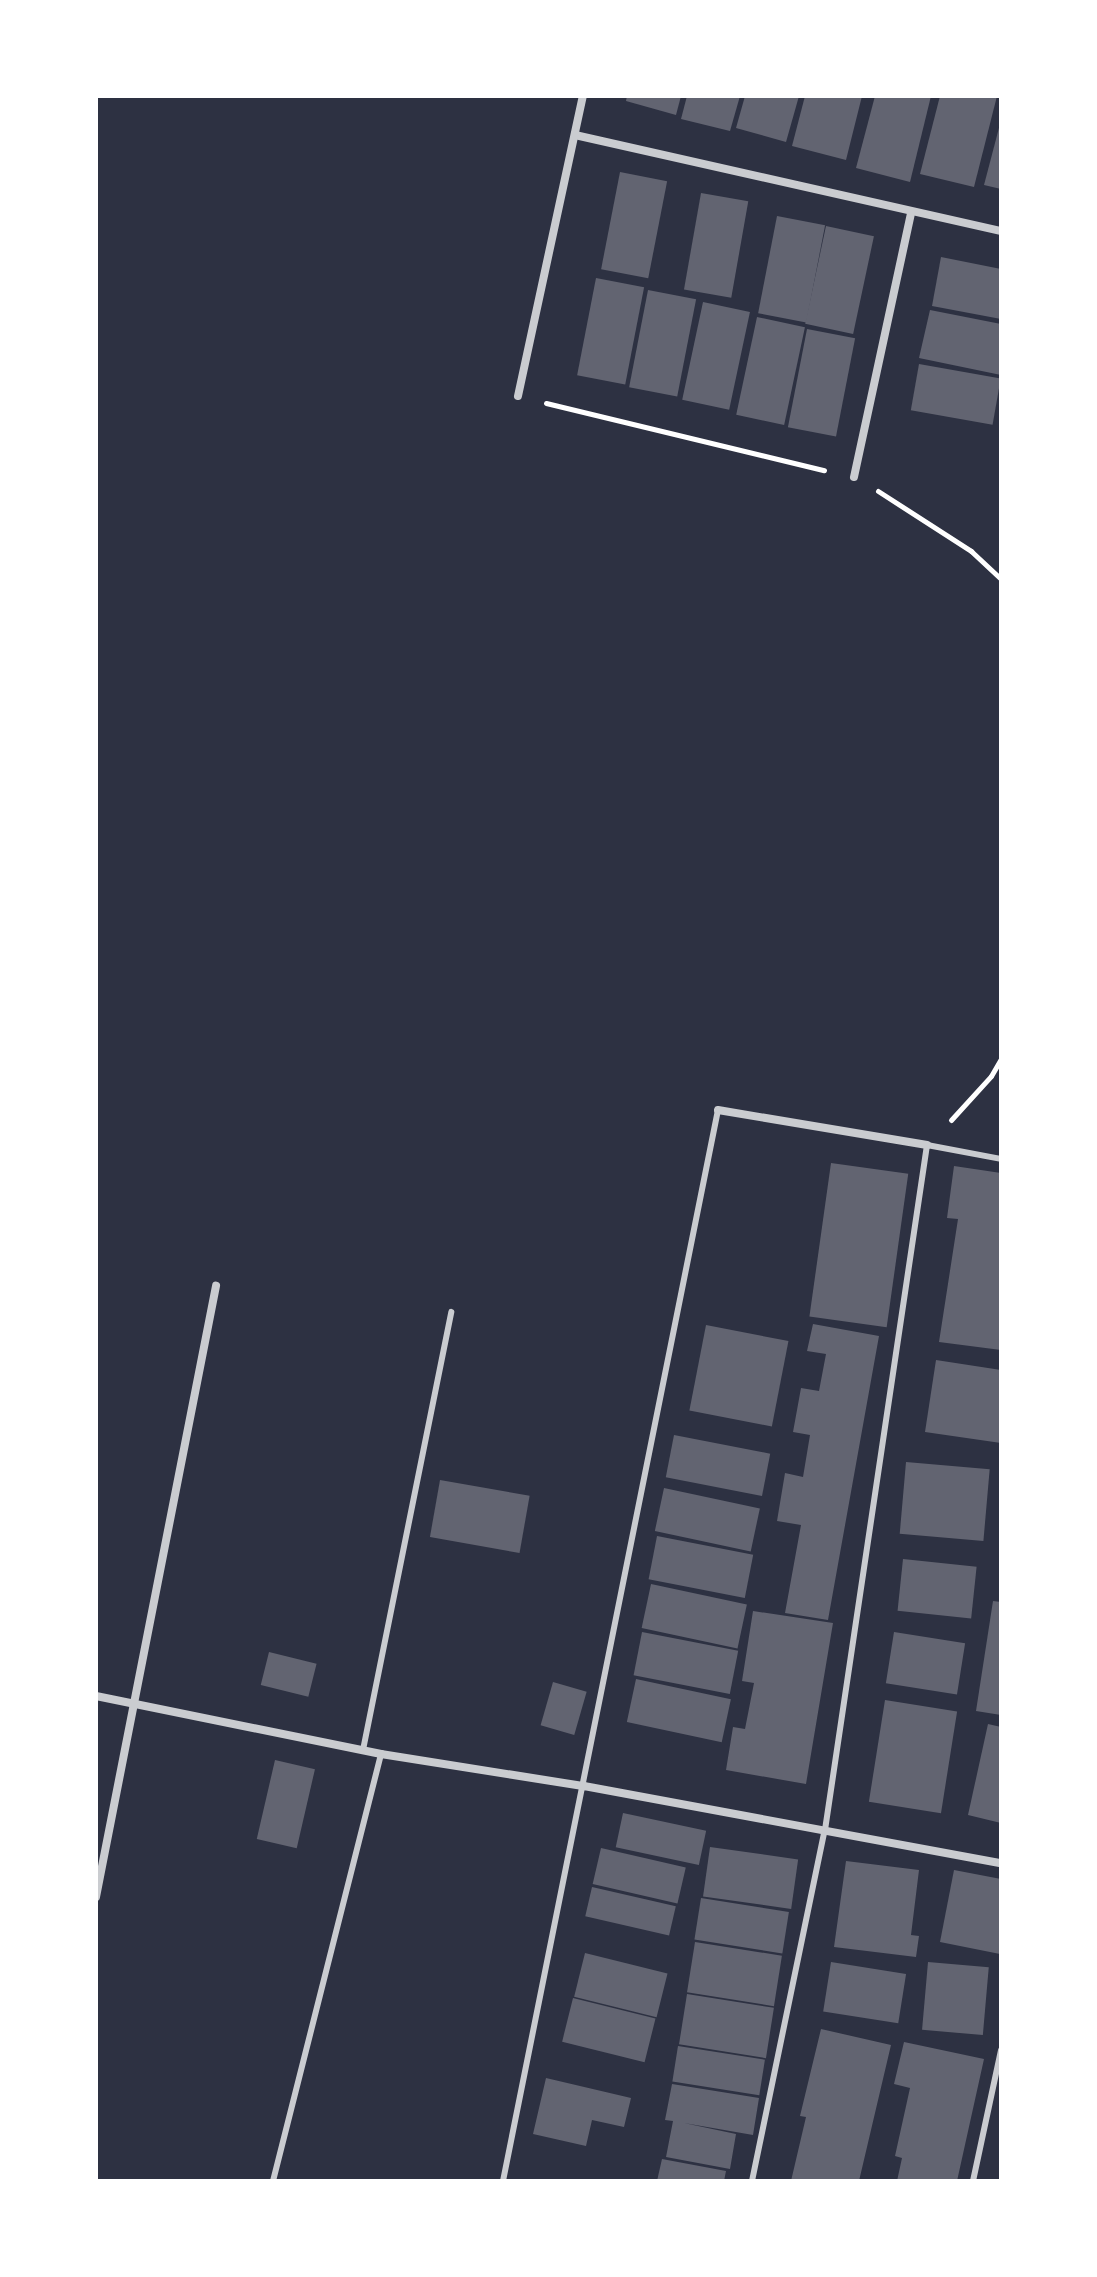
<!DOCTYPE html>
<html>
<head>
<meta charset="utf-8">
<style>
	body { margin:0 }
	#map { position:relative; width:1097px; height:2277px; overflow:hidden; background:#2d3142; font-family:"PT Sans",sans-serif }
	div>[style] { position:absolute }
	.building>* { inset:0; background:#626471; transform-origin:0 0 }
	.path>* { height:5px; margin:-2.5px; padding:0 2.5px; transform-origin:2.5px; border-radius:2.5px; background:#fff }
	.service>* { height:6px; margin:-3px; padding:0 3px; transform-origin:3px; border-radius:3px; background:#caccd0 }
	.minor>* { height:8px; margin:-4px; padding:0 4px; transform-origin:4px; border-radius:4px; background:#caccd0 }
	span { translate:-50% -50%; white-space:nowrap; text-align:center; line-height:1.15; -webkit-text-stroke:6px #fff; paint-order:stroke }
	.frame { position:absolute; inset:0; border:98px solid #fff; pointer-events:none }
</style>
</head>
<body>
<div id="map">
	<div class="building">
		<div style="clip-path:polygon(627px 96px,681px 96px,676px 115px,626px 101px)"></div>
		<div style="clip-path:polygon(687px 96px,740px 96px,730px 131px,681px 119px)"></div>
		<div style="clip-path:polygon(745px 96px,799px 96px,786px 142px,736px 128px)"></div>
		<div style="clip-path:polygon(805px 96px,862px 96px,846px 160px,792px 146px)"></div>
		<div style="clip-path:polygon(875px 96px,931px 96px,910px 182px,856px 168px)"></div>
		<div style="clip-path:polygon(940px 96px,997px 96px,974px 187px,920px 174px)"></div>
		<div style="clip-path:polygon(1000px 124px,1001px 124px,1001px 189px,984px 185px)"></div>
		<div style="left:620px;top:172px;width:48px;height:99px;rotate:11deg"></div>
		<div style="left:701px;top:193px;width:48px;height:98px;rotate:10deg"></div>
		<div style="left:777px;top:216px;width:49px;height:99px;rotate:11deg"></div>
		<div style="left:826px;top:226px;width:49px;height:100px;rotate:12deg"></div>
		<div style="clip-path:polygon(941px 257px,1001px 269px,1001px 319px,932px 306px)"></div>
		<div style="left:596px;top:278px;width:49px;height:99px;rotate:11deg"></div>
		<div style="left:648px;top:290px;width:49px;height:99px;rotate:11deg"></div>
		<div style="left:703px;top:302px;width:48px;height:100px;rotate:12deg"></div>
		<div style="clip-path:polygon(930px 310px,1001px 324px,1001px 375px,919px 358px)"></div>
		<div style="left:757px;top:317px;width:49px;height:100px;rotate:12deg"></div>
		<div style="left:807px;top:329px;width:49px;height:100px;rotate:11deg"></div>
		<div style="left:919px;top:364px;width:83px;height:47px;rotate:10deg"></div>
		<div style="left:831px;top:1163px;width:78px;height:155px;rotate:8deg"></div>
		<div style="clip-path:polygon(954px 1166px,1001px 1173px,1001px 1350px,939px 1342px,958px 1219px,947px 1218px)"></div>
		<div style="clip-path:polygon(813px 1324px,879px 1336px,828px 1620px,785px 1613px,801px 1525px,777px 1521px,785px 1473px,803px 1477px,810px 1435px,793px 1432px,801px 1388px,819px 1391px,826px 1354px,807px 1351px)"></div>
		<div style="left:706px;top:1325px;width:84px;height:87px;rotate:11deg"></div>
		<div style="clip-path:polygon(936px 1360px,1001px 1370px,1001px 1443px,925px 1432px)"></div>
		<div style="left:674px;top:1435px;width:98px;height:43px;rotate:11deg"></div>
		<div style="left:906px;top:1462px;width:84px;height:72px;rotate:5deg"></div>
		<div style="left:440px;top:1480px;width:91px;height:58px;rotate:10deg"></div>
		<div style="left:664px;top:1488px;width:98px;height:44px;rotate:12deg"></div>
		<div style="left:657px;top:1536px;width:98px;height:44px;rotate:11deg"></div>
		<div style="left:903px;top:1559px;width:74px;height:52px;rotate:6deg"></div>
		<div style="left:651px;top:1584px;width:98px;height:45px;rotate:12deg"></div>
		<div style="clip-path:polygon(993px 1601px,1001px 1602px,1001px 1715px,976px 1711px)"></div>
		<div style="clip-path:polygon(753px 1611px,833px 1623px,806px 1784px,726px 1770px,733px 1727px,745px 1729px,754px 1683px,742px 1681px)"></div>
		<div style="left:642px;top:1632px;width:98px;height:44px;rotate:11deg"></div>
		<div style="left:894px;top:1632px;width:72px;height:52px;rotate:9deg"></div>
		<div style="left:269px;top:1652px;width:49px;height:34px;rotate:14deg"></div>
		<div style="left:636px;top:1679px;width:97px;height:44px;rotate:12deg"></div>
		<div style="left:553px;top:1682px;width:35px;height:45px;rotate:16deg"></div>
		<div style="left:885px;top:1700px;width:73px;height:103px;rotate:9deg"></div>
		<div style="clip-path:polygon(988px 1724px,1001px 1727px,1001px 1823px,968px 1815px)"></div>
		<div style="left:275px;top:1760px;width:41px;height:81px;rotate:13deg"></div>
		<div style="left:623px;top:1813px;width:85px;height:35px;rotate:12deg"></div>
		<div style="left:710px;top:1847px;width:89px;height:50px;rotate:8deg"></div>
		<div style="left:601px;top:1848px;width:87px;height:37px;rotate:13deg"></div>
		<div style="clip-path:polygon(846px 1861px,919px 1870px,911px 1935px,919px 1936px,916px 1957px,834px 1947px)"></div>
		<div style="clip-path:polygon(954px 1870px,1001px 1879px,1000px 1954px,940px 1942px)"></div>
		<div style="left:592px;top:1887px;width:86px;height:30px;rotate:13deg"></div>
		<div style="left:701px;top:1898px;width:89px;height:42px;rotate:9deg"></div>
		<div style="left:695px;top:1942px;width:88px;height:51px;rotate:9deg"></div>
		<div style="left:585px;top:1953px;width:85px;height:45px;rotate:14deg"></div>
		<div style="left:831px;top:1962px;width:76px;height:50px;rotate:9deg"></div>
		<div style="left:928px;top:1962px;width:61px;height:68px;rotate:5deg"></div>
		<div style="left:687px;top:1994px;width:88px;height:51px;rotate:9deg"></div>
		<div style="left:573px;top:1998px;width:85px;height:45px;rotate:14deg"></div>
		<div style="clip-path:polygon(821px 2029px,891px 2045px,859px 2181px,791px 2181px,806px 2117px,800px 2116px)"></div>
		<div style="clip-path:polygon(904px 2042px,984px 2059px,957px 2181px,897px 2181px,902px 2158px,895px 2156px,910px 2088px,894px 2084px)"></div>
		<div style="left:678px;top:2046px;width:88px;height:36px;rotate:9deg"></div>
		<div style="clip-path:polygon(546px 2078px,631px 2098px,624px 2127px,592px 2120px,586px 2146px,533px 2134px)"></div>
		<div style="clip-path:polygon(672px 2084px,759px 2098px,753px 2135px,684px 2123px,736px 2134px,730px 2169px,666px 2157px,673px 2121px,665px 2120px)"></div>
		<div style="clip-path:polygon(662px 2159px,726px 2171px,724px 2181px,657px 2181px)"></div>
	</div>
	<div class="path">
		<div style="left:546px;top:403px;width:286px;rotate:13.6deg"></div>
		<div style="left:878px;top:491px;width:111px;rotate:32.8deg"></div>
		<div style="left:971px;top:551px;width:41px;rotate:43deg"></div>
		<div style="left:951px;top:1120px;width:59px;rotate:-47.7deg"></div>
		<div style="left:991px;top:1076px;width:20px;rotate:-60deg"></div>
	</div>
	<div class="service">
		<div style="left:363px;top:1750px;width:447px;rotate:-78.6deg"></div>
		<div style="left:273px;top:2181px;width:440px;rotate:-75.8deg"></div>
		<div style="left:503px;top:2181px;width:1092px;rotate:-78.65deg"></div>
		<div style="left:752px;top:2181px;width:359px;rotate:-78.3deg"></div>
		<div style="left:825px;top:1830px;width:693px;rotate:-81.53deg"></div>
		<div style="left:927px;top:1145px;width:75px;rotate:10.7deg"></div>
		<div style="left:973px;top:2181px;width:134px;rotate:-77.9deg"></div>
	</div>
	<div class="minor">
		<div style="left:575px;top:135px;width:437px;rotate:12.7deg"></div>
		<div style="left:518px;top:396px;width:307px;rotate:-77.8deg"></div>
		<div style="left:854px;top:477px;width:270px;rotate:-77.8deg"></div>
		<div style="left:718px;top:1110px;width:212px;rotate:9.5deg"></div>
		<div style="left:96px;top:1696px;width:291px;rotate:11.5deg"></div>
		<div style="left:381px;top:1754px;width:206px;rotate:9deg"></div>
		<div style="left:584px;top:1786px;width:424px;rotate:10.5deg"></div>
		<div style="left:96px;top:1897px;width:623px;rotate:-78.89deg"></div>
	</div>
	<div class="frame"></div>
</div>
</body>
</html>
